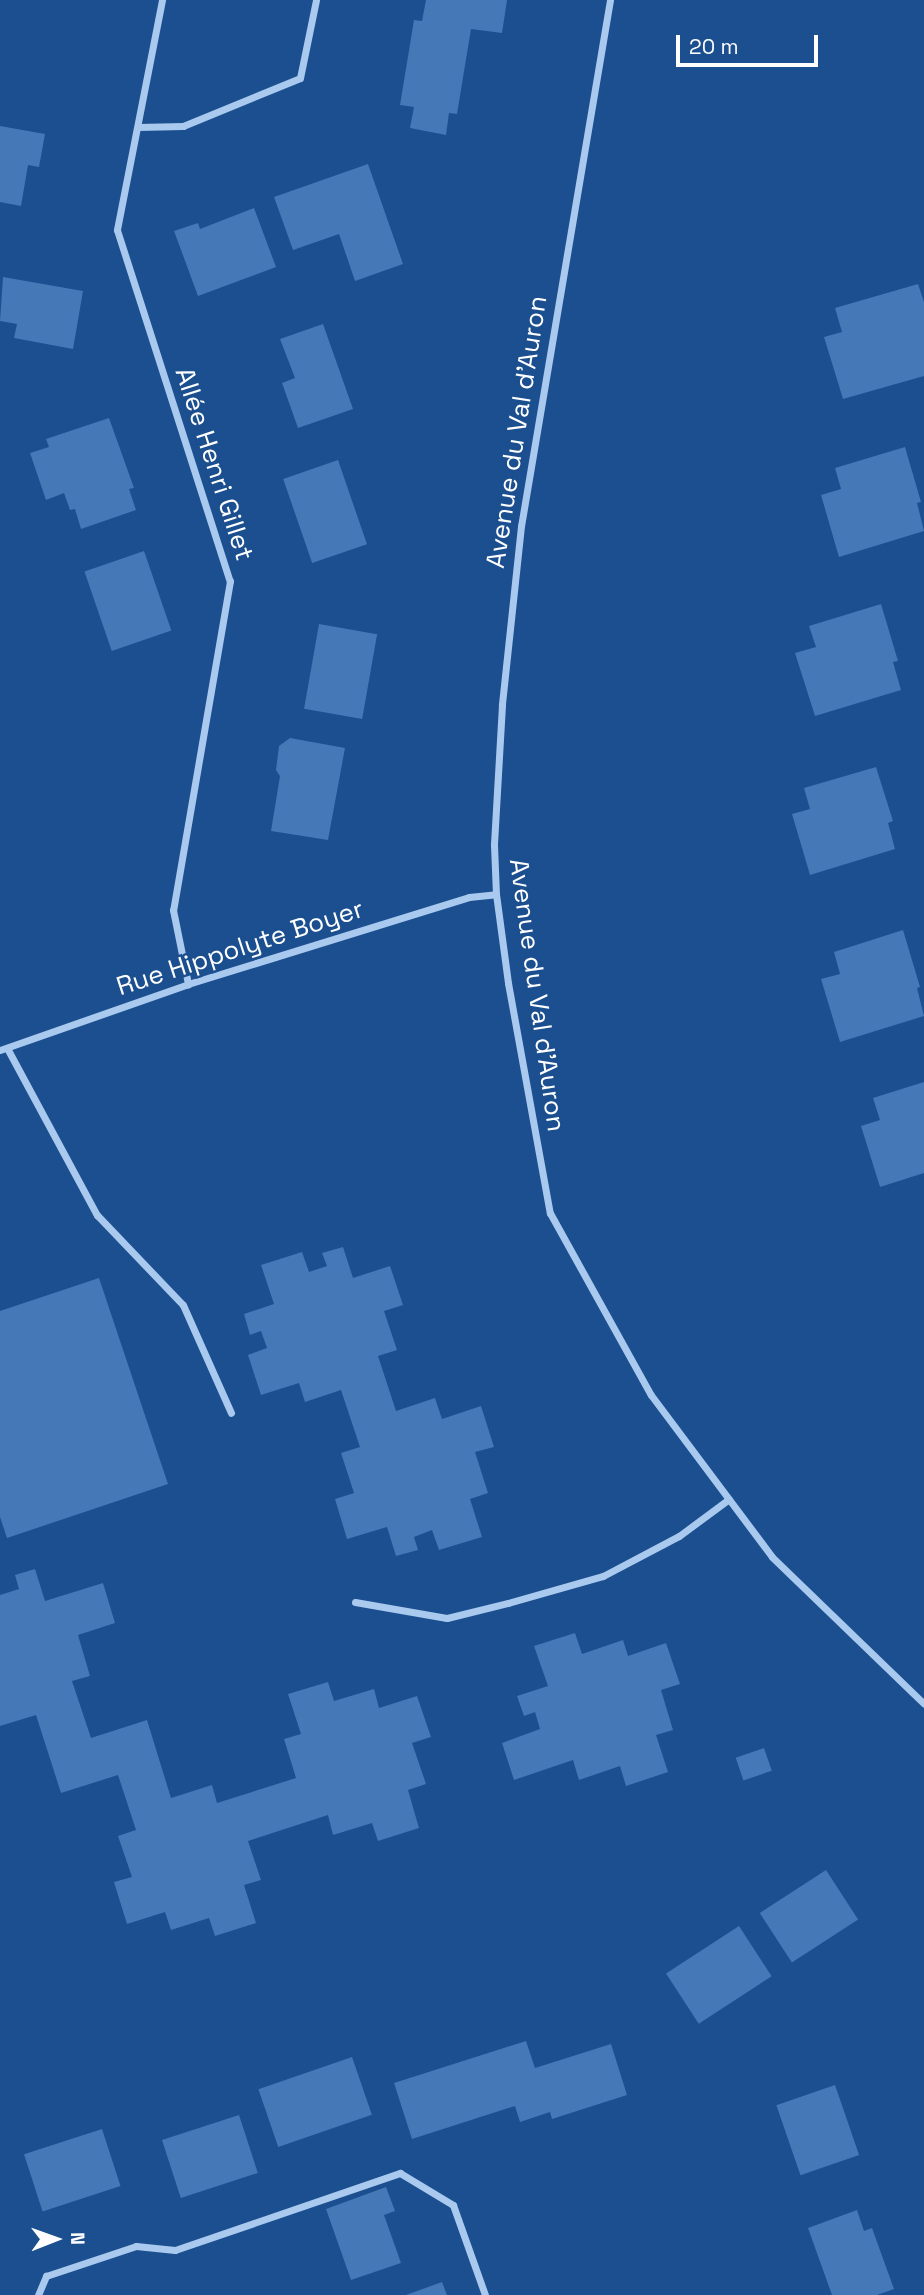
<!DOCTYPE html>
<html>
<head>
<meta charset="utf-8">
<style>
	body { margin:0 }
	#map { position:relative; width:924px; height:2295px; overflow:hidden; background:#1b4f8f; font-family:"Space Grotesk",sans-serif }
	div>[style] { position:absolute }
	.building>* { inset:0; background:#4478b7; transform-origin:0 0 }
	.minor>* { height:7px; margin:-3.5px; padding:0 3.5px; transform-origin:3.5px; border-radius:3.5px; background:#a9c9ee }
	span { translate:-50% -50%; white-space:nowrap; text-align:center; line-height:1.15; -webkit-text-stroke:5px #1b4f8f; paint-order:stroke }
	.street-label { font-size:26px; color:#fff }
	.north { position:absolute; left:21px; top:2204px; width:70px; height:70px; -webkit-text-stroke:5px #1b4f8f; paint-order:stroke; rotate:89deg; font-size:19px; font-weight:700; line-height:28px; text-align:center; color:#fff }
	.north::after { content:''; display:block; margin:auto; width:24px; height:32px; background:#fff; clip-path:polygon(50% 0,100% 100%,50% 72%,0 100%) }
	.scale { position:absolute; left:676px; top:35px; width:142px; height:32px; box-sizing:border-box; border:4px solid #fff; border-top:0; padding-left:9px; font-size:21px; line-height:24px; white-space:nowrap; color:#fff; -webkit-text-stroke:5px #1b4f8f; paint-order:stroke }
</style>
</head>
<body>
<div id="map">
	<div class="building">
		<div style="clip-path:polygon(426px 0,507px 0,502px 33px,471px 29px,457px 114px,449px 113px,446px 135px,410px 128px,414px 107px,400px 105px,414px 20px,422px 21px)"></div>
		<div style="clip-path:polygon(0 126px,45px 134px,39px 167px,28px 165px,21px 206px,0 202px)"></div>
		<div style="clip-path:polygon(368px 164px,403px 264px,355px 281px,339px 234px,293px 250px,274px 197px)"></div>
		<div style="clip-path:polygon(254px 208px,276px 267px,198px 296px,174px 231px,198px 223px,200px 229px)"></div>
		<div style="clip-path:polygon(3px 277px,83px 291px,73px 349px,14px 338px,17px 324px,0 321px)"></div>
		<div style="clip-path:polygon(918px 284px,924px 302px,924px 376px,843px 399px,824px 337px,842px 332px,835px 308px)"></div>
		<div style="clip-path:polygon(323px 324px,353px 409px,298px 428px,282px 383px,295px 378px,280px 339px)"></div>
		<div style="clip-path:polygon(109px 418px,134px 488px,129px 489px,136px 510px,81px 529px,75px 509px,70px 510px,64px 493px,46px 500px,30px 453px,49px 447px,46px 439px)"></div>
		<div style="clip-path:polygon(905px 447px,921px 502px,917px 503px,924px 531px,839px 557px,821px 495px,841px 489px,835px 468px)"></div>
		<div style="left:338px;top:460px;width:89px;height:58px;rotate:71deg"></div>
		<div style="left:144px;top:551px;width:84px;height:63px;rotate:71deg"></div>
		<div style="clip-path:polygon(881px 604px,898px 661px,893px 662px,901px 690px,815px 716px,795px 653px,816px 647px,809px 626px)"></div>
		<div style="left:319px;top:624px;width:59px;height:86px;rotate:10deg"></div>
		<div style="clip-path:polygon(290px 738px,345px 748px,328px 840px,271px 831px,280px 776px,276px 770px,279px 746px)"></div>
		<div style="clip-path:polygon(876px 767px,893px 821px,888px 823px,895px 849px,810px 875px,792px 814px,810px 809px,804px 788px)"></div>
		<div style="clip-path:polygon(903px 930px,920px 987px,917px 988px,924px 1016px,840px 1042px,821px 979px,840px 974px,834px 952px)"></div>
		<div style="clip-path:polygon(924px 1082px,924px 1173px,880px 1187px,861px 1126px,880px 1120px,873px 1098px)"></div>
		<div style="clip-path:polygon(343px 1247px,353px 1278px,390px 1266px,403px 1305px,384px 1311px,397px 1350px,378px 1356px,396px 1411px,435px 1398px,442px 1419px,481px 1406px,494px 1447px,475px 1452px,488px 1493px,470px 1499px,482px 1537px,439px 1550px,432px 1530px,414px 1537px,418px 1550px,396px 1556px,387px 1527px,347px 1539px,335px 1499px,354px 1493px,341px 1453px,360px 1447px,341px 1390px,305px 1402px,299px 1383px,261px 1395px,248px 1355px,267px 1348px,261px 1331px,250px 1335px,244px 1314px,274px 1304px,261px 1265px,302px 1252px,309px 1272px,327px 1266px,322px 1253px)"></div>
		<div style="clip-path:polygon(99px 1278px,168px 1484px,7px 1538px,0 1517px,0 1311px)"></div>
		<div style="clip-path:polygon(35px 1569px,45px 1601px,103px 1583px,115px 1623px,78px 1635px,90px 1676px,72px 1681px,91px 1738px,147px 1720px,171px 1798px,212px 1785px,217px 1803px,296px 1778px,284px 1739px,301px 1734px,288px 1694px,328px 1682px,334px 1701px,374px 1689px,379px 1708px,417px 1696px,431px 1737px,412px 1743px,426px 1784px,408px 1790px,419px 1828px,378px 1841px,372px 1823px,333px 1835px,328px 1815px,248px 1841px,261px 1880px,244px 1885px,256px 1923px,215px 1936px,209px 1918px,171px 1930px,165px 1912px,127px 1924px,114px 1882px,132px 1877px,118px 1836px,136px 1830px,118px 1775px,61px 1793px,36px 1715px,0 1726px,0 1595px,19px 1589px,15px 1575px)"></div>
		<div style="clip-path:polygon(575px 1633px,582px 1654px,623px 1640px,628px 1656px,666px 1643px,680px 1684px,661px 1690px,673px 1730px,656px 1735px,668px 1772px,626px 1786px,620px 1766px,579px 1780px,573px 1760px,514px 1780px,502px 1743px,540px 1729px,535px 1712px,524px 1716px,517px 1696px,548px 1686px,534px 1646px)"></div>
		<div style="left:764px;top:1748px;width:24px;height:30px;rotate:71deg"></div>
		<div style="left:826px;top:1870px;width:59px;height:79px;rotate:57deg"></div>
		<div style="left:739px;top:1926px;width:60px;height:87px;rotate:57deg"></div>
		<div style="clip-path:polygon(526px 2041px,535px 2068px,611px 2044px,627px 2095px,552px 2119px,550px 2112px,520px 2122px,515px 2106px,412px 2139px,394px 2083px)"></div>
		<div style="left:352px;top:2057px;width:61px;height:99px;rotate:71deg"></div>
		<div style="left:835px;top:2085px;width:74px;height:62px;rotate:71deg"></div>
		<div style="left:239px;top:2115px;width:61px;height:81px;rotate:72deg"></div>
		<div style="left:102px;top:2129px;width:60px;height:82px;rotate:72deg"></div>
		<div style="clip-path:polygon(386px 2187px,395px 2211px,384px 2215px,401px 2263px,351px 2280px,326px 2209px)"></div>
		<div style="clip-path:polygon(857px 2210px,864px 2231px,872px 2228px,894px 2289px,877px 2295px,832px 2295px,808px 2228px)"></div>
		<div style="clip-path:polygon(442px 2282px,447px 2295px,406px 2295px)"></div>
	</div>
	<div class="minor">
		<div style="left:162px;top:0;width:234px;rotate:101.1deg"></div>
		<div style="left:117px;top:230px;width:369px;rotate:72.2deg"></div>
		<div style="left:230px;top:581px;width:334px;rotate:99.8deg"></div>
		<div style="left:173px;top:910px;width:76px;rotate:78.5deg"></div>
		<div style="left:610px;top:0;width:533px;rotate:99.6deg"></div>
		<div style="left:521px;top:526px;width:180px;rotate:96.1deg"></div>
		<div style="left:502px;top:705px;width:140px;rotate:93.3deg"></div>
		<div style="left:494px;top:845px;width:49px;rotate:87.7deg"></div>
		<div style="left:496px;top:894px;width:90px;rotate:82.3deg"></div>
		<div style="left:508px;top:983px;width:234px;rotate:79.7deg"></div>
		<div style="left:550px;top:1213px;width:208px;rotate:61deg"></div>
		<div style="left:651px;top:1395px;width:202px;rotate:53.2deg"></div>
		<div style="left:772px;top:1557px;width:211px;rotate:44deg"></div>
		<div style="left:138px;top:127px;width:45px;rotate:-1.3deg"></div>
		<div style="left:183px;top:126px;width:126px;rotate:-22.3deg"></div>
		<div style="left:300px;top:78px;width:80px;rotate:-78.4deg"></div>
		<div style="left:7px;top:1048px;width:190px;rotate:61.7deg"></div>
		<div style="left:97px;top:1215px;width:124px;rotate:46.3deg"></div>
		<div style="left:183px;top:1305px;width:118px;rotate:66deg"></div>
		<div style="left:0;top:1050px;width:199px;rotate:-19.3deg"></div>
		<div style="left:188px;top:984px;width:294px;rotate:-17.2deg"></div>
		<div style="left:469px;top:897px;width:27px;rotate:-6deg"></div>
		<div style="left:355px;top:1602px;width:93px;rotate:9.9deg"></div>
		<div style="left:447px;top:1618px;width:63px;rotate:-13.8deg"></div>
		<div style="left:508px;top:1603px;width:99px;rotate:-15.9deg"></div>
		<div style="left:603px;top:1576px;width:86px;rotate:-27.8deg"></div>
		<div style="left:679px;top:1536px;width:62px;rotate:-36.5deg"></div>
		<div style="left:38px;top:2295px;width:21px;rotate:-67deg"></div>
		<div style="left:46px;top:2276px;width:95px;rotate:-18.4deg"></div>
		<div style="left:136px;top:2246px;width:39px;rotate:6deg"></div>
		<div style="left:175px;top:2250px;width:238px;rotate:-18.9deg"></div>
		<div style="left:400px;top:2173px;width:62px;rotate:31.1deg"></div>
		<div style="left:453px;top:2205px;width:96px;rotate:70.4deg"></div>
	</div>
	<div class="street-label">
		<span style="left:517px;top:432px;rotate:-81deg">Avenue du Val d'Auron</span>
		<span style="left:214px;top:464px;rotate:72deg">Allée Henri Gillet</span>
		<span style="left:240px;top:948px;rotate:-18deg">Rue Hippolyte Boyer</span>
		<span style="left:537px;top:995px;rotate:82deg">Avenue du Val d'Auron</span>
	</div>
	<div class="north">N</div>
	<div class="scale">20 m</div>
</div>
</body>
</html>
